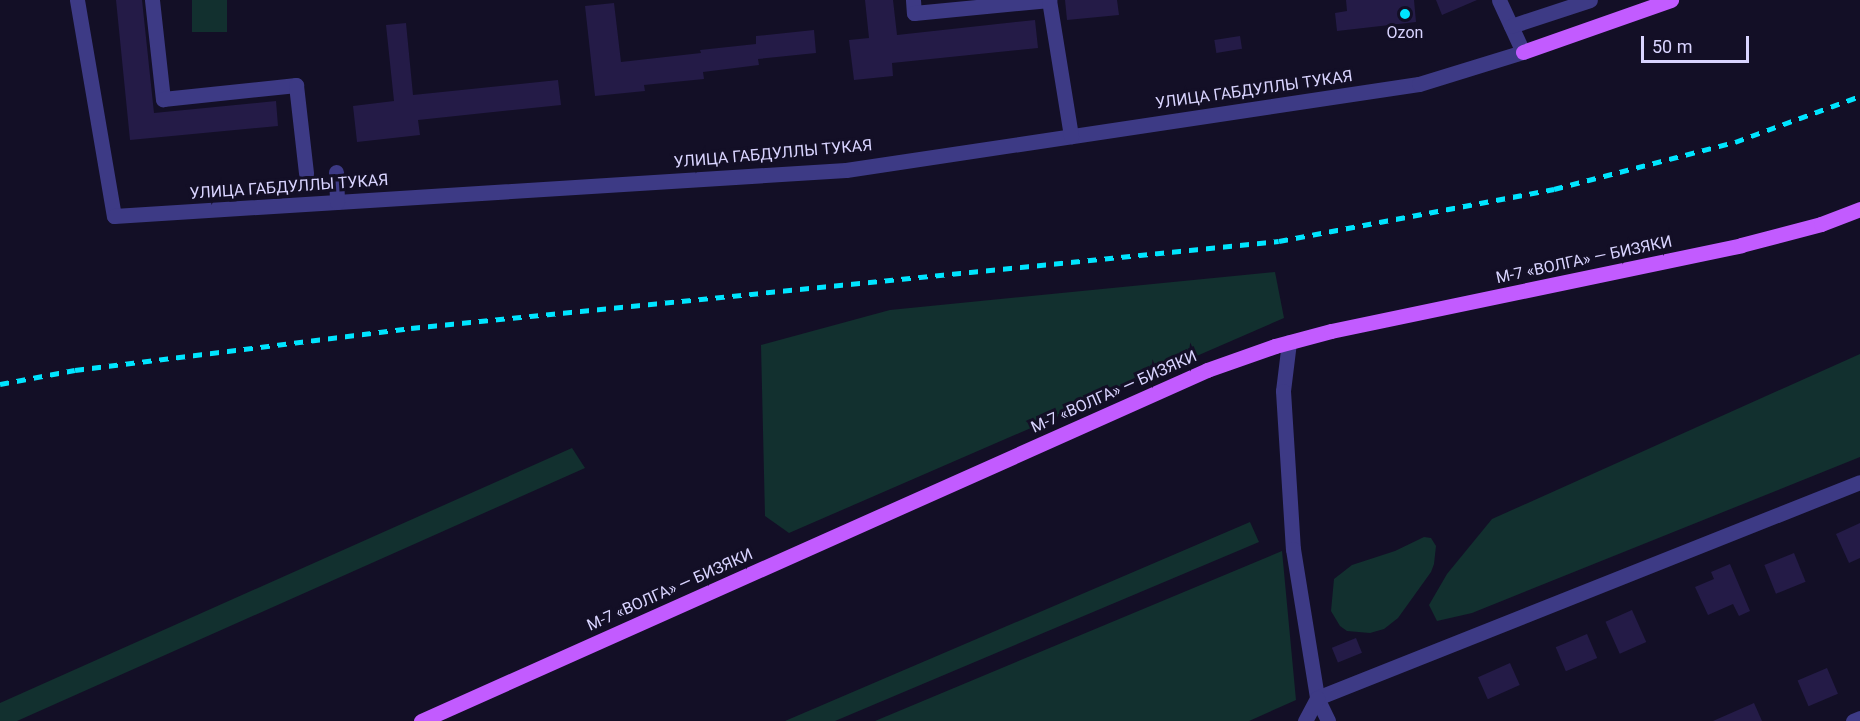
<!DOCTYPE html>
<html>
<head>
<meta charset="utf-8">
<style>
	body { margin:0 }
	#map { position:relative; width:1860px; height:721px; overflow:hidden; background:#130f26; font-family:Roboto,sans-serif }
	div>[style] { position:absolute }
	.green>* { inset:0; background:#12302f; transform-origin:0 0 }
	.building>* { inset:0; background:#241b47; transform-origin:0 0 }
	.minor>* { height:15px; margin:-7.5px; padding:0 7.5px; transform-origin:7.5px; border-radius:7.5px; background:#3d3a85 }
	.major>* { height:15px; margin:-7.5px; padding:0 7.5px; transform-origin:7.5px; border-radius:7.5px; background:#c25bff }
	.rail>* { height:4.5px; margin-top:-2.25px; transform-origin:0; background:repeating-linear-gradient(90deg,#00e5ff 0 9px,transparent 0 17px) }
	.dots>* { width:16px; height:16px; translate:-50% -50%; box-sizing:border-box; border:3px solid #130f26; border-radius:50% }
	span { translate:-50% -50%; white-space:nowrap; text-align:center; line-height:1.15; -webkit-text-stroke:6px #130f26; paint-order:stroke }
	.poi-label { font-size:16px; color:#d9d4ff }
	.street-label { font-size:16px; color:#d9d4ff }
	.scale { position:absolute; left:1641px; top:36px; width:108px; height:27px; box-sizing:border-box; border:3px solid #d9d4ff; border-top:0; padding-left:8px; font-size:18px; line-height:21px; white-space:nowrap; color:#d9d4ff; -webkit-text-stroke:4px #130f26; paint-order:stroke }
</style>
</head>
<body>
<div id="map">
	<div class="green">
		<div style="left:192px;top:0;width:35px;height:32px"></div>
		<div style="clip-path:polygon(1275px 272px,1284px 318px,789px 533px,765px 516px,761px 345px,890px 310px)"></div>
		<div style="clip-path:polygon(1860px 354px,1860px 457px,1472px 613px,1437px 621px,1429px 605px,1447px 574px,1492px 519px)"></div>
		<div style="clip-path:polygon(572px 448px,585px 468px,17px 721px,0 721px,0 703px)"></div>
		<div style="clip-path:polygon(1250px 522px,1259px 542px,835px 721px,785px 721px)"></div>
		<div style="clip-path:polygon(1424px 537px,1431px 538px,1436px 546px,1434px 564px,1431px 572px,1398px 618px,1384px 629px,1370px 633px,1347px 631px,1340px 626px,1331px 611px,1334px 579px,1352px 565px,1395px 551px)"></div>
		<div style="clip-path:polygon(1282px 551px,1296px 700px,1249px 721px,875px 721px)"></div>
	</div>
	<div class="building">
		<div style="clip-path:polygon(116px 0,142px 0,154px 113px,276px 101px,278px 126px,130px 140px)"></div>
		<div style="clip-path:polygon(865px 0,893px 0,897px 35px,1035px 20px,1038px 48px,892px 63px,893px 76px,854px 80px,849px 40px,869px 38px)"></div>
		<div style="clip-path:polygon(1065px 0,1117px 0,1119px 15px,1067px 20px)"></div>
		<div style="clip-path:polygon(1346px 0,1414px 0,1416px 22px,1337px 31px,1335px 13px,1347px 11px)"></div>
		<div style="clip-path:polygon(1436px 0,1477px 0,1442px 15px)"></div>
		<div style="clip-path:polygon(614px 3px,621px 62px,701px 53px,700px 50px,756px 44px,756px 36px,814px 30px,816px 53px,758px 59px,759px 65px,703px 72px,704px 79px,644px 85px,645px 91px,595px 96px,585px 6px)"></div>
		<div style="clip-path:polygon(406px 23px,413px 95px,558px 80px,561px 105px,418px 120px,420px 135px,357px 142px,353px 106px,394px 101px,386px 25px)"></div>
		<div style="left:1240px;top:36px;width:13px;height:26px;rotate:81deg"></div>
		<div style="clip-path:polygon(1860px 523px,1860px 558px,1849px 563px,1836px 534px)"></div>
		<div style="left:1794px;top:553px;width:31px;height:32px;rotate:68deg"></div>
		<div style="clip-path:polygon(1730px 564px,1750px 611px,1739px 616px,1733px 604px,1708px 615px,1695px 587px,1714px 579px,1711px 572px)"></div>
		<div style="left:1632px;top:610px;width:35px;height:29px;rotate:66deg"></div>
		<div style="left:1587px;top:634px;width:26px;height:34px;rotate:67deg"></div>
		<div style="left:1356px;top:638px;width:16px;height:26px;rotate:68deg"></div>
		<div style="left:1510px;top:663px;width:24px;height:35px;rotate:66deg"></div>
		<div style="left:1827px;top:668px;width:28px;height:32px;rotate:67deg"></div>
		<div style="clip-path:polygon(1754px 703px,1762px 721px,1713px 721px)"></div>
	</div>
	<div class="minor">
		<div style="left:77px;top:0;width:219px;rotate:80.3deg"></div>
		<div style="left:114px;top:216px;width:733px;rotate:-3.6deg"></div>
		<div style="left:846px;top:170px;width:579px;rotate:-8.54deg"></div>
		<div style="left:1419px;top:84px;width:109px;rotate:-17.1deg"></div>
		<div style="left:1523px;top:52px;width:57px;rotate:-114.8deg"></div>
		<div style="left:152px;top:0;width:100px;rotate:83.7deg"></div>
		<div style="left:163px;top:99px;width:134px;rotate:-6deg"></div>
		<div style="left:296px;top:85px;width:89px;rotate:83.5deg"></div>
		<div style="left:913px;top:0;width:13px;rotate:86deg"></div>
		<div style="left:914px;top:13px;width:136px;rotate:-5.5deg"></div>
		<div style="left:1049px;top:0;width:138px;rotate:80.8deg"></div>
		<div style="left:1511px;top:26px;width:83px;rotate:-18.2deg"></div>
		<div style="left:336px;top:172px;width:30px;rotate:88deg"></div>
		<div style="left:1289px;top:342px;width:49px;rotate:97deg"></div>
		<div style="left:1283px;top:391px;width:158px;rotate:86.4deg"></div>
		<div style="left:1293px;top:549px;width:151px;rotate:80.8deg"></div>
		<div style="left:1317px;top:698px;width:25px;rotate:64deg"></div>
		<div style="left:1317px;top:698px;width:584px;rotate:-21.69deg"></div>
		<div style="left:1305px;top:721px;width:26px;rotate:-62deg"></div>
		<div style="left:1853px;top:721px;width:8px;rotate:-23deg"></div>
	</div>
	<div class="major">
		<div style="left:1523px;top:52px;width:157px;rotate:-19.4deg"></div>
		<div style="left:421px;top:721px;width:861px;rotate:-24.06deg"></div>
		<div style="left:1207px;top:370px;width:72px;rotate:-19.4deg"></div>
		<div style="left:1275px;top:346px;width:58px;rotate:-15deg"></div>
		<div style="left:1331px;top:331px;width:419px;rotate:-11.8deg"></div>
		<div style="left:1741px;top:245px;width:83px;rotate:-14.7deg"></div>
		<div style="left:1821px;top:224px;width:42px;rotate:-21deg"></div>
	</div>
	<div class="rail">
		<div style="left:0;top:384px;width:76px;rotate:-10.6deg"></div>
		<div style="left:75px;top:370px;width:339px;rotate:-7.1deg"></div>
		<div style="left:411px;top:328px;width:872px;rotate:-5.72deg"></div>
		<div style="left:1279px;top:241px;width:280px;rotate:-10.7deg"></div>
		<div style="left:1554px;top:189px;width:187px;rotate:-14.6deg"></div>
		<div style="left:1735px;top:142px;width:133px;rotate:-20.2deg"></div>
	</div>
	<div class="dots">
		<div style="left:1405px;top:14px;background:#00e5ff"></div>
	</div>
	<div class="poi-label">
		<span style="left:1405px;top:33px">Ozon</span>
	</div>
	<div class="street-label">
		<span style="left:1254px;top:90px;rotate:-8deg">УЛИЦА ГАБДУЛЛЫ ТУКАЯ</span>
		<span style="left:773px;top:154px;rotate:-5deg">УЛИЦА ГАБДУЛЛЫ ТУКАЯ</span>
		<span style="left:289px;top:187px;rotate:-4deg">УЛИЦА ГАБДУЛЛЫ ТУКАЯ</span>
		<span style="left:1584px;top:260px;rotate:-12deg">М-7 «ВОЛГА» — БИЗЯКИ</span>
		<span style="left:1114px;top:392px;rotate:-24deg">М-7 «ВОЛГА» — БИЗЯКИ</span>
		<span style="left:670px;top:590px;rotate:-24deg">М-7 «ВОЛГА» — БИЗЯКИ</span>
	</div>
	<div class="scale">50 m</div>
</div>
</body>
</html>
